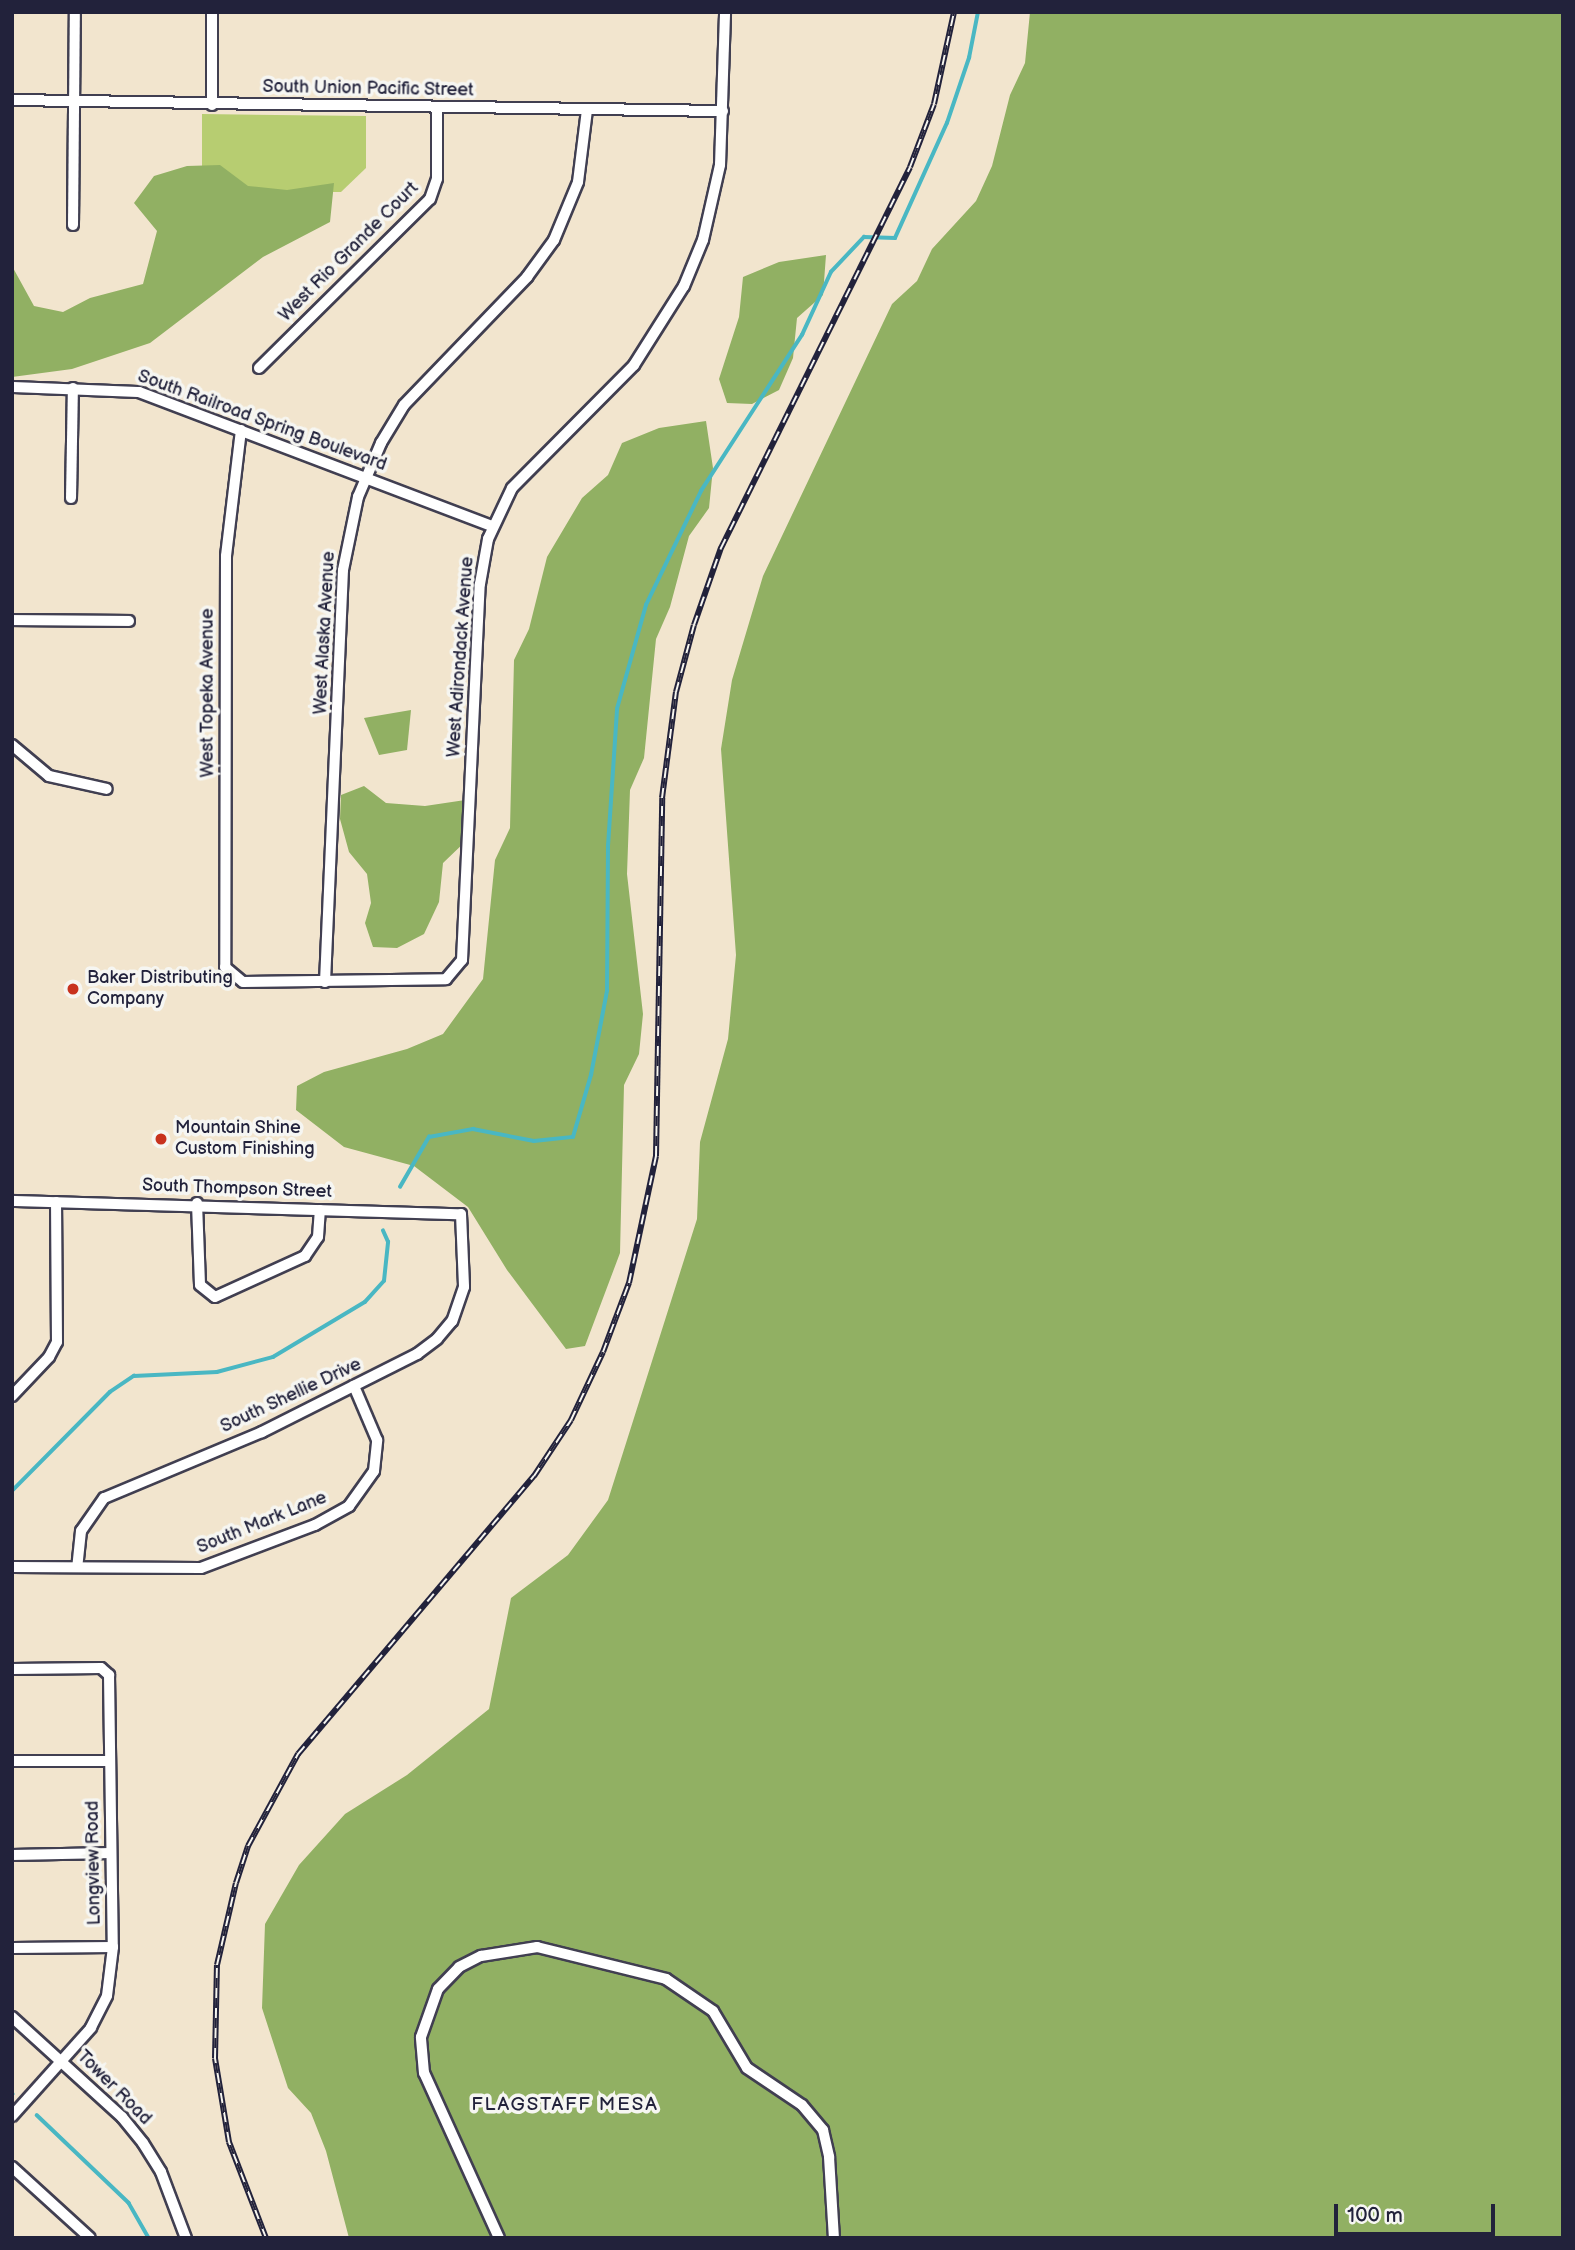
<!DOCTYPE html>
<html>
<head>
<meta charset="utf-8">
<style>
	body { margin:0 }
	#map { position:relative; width:1575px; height:2250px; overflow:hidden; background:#f2e5ce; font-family:"Balsamiq Sans",sans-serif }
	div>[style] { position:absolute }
	.green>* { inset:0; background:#b7cd71 }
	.forest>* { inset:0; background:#91b063 }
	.stream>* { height:3.5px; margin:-1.75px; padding:0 1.75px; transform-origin:1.75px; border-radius:1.75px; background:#49b7c3 }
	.roads { filter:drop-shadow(2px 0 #413f51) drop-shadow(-2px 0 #413f51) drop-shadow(0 2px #413f51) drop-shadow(0 -2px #413f51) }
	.minor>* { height:10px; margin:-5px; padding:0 5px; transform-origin:5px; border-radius:5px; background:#fff }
	.rail>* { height:6px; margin-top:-3px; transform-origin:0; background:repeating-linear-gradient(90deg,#f6f6f2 0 10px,#22223b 0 20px); box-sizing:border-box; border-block:2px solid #22223b }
	.dots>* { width:19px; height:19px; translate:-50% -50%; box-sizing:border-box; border:4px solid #f6f6f2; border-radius:50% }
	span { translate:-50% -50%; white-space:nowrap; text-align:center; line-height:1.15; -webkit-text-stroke:7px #f6f6f2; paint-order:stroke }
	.street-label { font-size:18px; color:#22223b }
	.poi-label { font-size:18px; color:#22223b }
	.left { translate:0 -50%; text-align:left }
	.neighbourhood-label { font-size:19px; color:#22223b; letter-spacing:2px }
	.frame { position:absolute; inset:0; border:14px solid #22223b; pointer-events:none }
	.scale { position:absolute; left:1334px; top:2204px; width:161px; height:32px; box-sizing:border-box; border:4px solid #22223b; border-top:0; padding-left:9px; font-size:21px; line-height:24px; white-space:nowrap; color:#22223b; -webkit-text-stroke:5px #f6f6f2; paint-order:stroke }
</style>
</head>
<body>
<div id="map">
	<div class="green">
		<div style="clip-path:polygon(202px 114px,366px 116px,366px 168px,341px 192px,202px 192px)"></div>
	</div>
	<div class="forest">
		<div style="clip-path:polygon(1030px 12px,1563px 12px,1563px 2238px,349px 2238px,326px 2151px,311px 2113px,288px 2088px,262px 2008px,265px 1924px,299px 1865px,345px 1814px,407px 1775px,489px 1709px,511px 1598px,568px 1555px,608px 1500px,697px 1219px,700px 1142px,728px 1039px,736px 955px,721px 749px,732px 680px,763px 576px,892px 304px,917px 281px,932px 249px,976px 201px,992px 166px,1010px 95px,1025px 63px)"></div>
		<div style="clip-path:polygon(220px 165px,248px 186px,287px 190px,334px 183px,330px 222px,263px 257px,150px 343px,72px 369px,12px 377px,12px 266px,34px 306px,63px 312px,90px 298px,143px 284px,157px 231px,134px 203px,154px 176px,187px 166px)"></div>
		<div style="clip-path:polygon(826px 255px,823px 295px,797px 318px,793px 358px,779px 390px,752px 404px,727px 403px,719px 379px,739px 317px,743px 277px,779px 262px)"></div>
		<div style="clip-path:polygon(706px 421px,713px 468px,709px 508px,689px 536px,670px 607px,656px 639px,644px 758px,630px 790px,627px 874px,643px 1014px,639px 1054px,624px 1085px,620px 1253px,585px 1346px,566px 1349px,507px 1270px,468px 1207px,414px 1166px,344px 1147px,296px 1110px,297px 1086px,324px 1072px,407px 1049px,443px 1034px,483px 979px,495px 860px,510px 828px,514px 660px,529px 629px,547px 557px,582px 498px,608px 475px,622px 443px,659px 428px)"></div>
		<div style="clip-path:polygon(411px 710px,407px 750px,379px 755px,364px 718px)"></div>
		<div style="clip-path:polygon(364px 786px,386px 803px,425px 806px,472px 799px,468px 839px,443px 863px,439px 902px,424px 934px,397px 948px,373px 947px,365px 923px,371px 903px,367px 874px,349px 852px,340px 819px,341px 795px)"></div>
	</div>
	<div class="stream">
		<div style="left:400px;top:1187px;width:58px;rotate:-59.9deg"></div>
		<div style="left:429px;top:1137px;width:45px;rotate:-10.3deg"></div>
		<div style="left:473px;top:1129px;width:62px;rotate:11.1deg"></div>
		<div style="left:534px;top:1141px;width:39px;rotate:-6deg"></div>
		<div style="left:573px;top:1137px;width:65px;rotate:-73.8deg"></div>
		<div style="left:591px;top:1075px;width:86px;rotate:-79.2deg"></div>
		<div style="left:607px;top:991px;width:145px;rotate:-89.6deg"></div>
		<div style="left:608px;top:846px;width:137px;rotate:-86.2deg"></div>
		<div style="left:617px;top:709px;width:108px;rotate:-74.4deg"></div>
		<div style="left:646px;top:605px;width:127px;rotate:-64.2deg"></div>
		<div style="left:701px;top:491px;width:186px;rotate:-57.1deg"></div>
		<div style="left:802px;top:335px;width:69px;rotate:-65.3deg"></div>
		<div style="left:831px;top:272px;width:48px;rotate:-46.7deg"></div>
		<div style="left:864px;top:237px;width:31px;rotate:2deg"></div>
		<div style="left:895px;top:238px;width:126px;rotate:-65.7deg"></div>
		<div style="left:947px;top:123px;width:69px;rotate:-71.3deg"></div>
		<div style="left:969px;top:58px;width:47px;rotate:-78.9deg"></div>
		<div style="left:12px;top:1491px;width:139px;rotate:-45.3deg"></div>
		<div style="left:110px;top:1392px;width:29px;rotate:-34deg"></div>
		<div style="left:134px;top:1376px;width:83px;rotate:-2.8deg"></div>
		<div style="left:217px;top:1372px;width:58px;rotate:-15deg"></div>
		<div style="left:273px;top:1357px;width:107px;rotate:-30.9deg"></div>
		<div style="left:365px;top:1302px;width:28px;rotate:-48deg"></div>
		<div style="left:384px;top:1281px;width:39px;rotate:-84deg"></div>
		<div style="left:388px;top:1242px;width:12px;rotate:-114deg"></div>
		<div style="left:12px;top:2092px;width:2px;rotate:63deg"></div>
		<div style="left:37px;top:2115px;width:127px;rotate:43.7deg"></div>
		<div style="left:129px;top:2203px;width:40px;rotate:60.3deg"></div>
	</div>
	<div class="roads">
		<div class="minor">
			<div style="left:12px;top:100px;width:711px;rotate:0.89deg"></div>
			<div style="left:212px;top:105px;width:93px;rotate:-90deg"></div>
			<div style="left:73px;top:225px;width:213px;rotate:-89.5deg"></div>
			<div style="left:259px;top:368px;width:240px;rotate:-44.7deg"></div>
			<div style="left:430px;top:199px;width:21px;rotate:-71deg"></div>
			<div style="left:437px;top:179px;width:72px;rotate:-90deg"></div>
			<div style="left:12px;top:387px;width:127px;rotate:2.3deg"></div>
			<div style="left:139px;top:392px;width:378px;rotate:20.8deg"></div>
			<div style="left:241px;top:430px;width:127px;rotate:96.8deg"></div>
			<div style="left:226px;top:556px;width:411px;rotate:90.1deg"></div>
			<div style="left:225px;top:967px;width:23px;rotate:40deg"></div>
			<div style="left:243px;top:982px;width:203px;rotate:-0.8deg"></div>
			<div style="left:446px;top:979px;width:25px;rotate:-50deg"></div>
			<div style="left:462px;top:960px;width:376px;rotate:-87.3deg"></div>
			<div style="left:480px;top:584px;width:46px;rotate:-79.9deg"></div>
			<div style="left:488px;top:539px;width:56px;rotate:-64.8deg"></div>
			<div style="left:512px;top:488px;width:173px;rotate:-45.2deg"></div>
			<div style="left:634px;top:365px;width:93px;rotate:-57.7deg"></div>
			<div style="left:684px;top:286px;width:50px;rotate:-67.6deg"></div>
			<div style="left:703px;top:240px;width:77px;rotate:-77.2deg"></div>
			<div style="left:720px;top:165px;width:153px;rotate:-88.1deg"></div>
			<div style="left:71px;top:498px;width:110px;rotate:-89deg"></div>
			<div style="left:12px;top:620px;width:117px;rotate:0.5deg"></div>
			<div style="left:12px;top:745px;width:48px;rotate:40deg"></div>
			<div style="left:49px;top:776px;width:59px;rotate:12.6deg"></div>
			<div style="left:325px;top:982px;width:412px;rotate:-87.5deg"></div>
			<div style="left:343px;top:570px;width:75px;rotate:-78.4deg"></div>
			<div style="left:358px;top:497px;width:59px;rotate:-66.9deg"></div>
			<div style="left:381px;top:443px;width:44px;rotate:-58.8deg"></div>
			<div style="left:404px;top:405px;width:178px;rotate:-46.1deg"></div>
			<div style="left:527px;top:277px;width:46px;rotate:-53.9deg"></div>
			<div style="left:554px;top:240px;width:63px;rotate:-67.5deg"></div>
			<div style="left:578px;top:182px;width:73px;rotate:-82.9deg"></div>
			<div style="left:12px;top:1201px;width:449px;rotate:1.7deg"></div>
			<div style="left:461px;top:1214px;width:73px;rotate:87.6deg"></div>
			<div style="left:464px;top:1287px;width:36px;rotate:109deg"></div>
			<div style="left:452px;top:1321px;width:23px;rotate:130deg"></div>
			<div style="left:437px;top:1339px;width:25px;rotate:143deg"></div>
			<div style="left:417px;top:1354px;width:174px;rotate:153.3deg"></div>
			<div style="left:262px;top:1432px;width:171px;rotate:157.3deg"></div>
			<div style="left:104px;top:1498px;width:40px;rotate:124.9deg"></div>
			<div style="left:81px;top:1531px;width:36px;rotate:96deg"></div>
			<div style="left:197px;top:1203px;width:82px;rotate:87.9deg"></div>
			<div style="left:200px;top:1285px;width:19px;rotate:39deg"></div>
			<div style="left:215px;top:1297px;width:99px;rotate:-24.5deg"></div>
			<div style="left:305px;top:1256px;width:23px;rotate:-56deg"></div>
			<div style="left:318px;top:1237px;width:27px;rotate:-86deg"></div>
			<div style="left:12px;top:1396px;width:54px;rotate:-46.5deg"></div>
			<div style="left:49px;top:1357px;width:17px;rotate:-62deg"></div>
			<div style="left:57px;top:1342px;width:140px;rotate:-90.4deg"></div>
			<div style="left:12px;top:1567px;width:189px;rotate:0.3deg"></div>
			<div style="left:201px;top:1568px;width:122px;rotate:-20.7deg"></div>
			<div style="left:315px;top:1525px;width:39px;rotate:-29deg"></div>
			<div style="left:349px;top:1506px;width:43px;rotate:-54.5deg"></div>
			<div style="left:374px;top:1471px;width:31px;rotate:-84deg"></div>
			<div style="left:377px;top:1440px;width:59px;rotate:-113.1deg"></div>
			<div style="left:12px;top:1669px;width:89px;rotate:-0.6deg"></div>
			<div style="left:101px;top:1668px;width:11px;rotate:41deg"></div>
			<div style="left:109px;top:1675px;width:272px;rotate:89.2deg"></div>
			<div style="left:113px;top:1947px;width:49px;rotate:97deg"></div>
			<div style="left:107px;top:1996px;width:36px;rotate:117deg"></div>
			<div style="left:91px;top:2028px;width:118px;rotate:131.9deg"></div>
			<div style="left:12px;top:1761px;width:98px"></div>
			<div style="left:12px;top:1855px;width:99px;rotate:-1.2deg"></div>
			<div style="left:12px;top:1948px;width:101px;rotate:-0.6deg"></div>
			<div style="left:12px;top:2017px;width:149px;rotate:42.3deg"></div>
			<div style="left:122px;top:2117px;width:33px;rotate:51deg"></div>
			<div style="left:143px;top:2143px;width:34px;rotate:58deg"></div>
			<div style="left:161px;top:2172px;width:71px;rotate:69.3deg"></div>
			<div style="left:12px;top:2167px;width:105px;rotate:42.3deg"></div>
			<div style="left:499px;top:2238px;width:181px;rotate:-114.4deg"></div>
			<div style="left:424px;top:2073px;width:36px;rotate:-95deg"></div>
			<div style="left:421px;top:2037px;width:51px;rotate:-70.5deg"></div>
			<div style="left:438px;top:1989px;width:30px;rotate:-46deg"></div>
			<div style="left:459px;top:1967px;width:25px;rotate:-27deg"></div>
			<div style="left:481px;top:1956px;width:57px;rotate:-9.1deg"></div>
			<div style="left:537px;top:1947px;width:133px;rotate:13.9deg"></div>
			<div style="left:666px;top:1979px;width:57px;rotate:34.2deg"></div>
			<div style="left:713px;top:2011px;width:66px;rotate:59.2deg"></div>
			<div style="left:747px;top:2068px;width:66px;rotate:33.9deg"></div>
			<div style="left:802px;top:2105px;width:33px;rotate:50deg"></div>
			<div style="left:823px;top:2130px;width:28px;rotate:77deg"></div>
			<div style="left:829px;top:2157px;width:81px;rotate:86.5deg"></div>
		</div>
	</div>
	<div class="rail">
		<div style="left:266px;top:2238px;width:103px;rotate:-111.1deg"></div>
		<div style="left:229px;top:2142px;width:85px;rotate:-99.5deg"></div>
		<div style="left:215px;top:2058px;width:93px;rotate:-88.8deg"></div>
		<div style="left:217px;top:1965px;width:84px;rotate:-77deg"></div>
		<div style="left:236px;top:1883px;width:39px;rotate:-72deg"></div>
		<div style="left:248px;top:1846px;width:105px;rotate:-61.5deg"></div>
		<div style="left:298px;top:1754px;width:365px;rotate:-49.7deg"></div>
		<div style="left:534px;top:1476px;width:67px;rotate:-56.5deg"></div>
		<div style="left:571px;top:1420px;width:75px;rotate:-64.8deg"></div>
		<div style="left:603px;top:1352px;width:74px;rotate:-69.4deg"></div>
		<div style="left:629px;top:1283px;width:130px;rotate:-78deg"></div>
		<div style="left:656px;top:1156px;width:358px;rotate:-89deg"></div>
		<div style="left:662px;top:798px;width:107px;rotate:-82.5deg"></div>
		<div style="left:676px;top:692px;width:69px;rotate:-75deg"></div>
		<div style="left:694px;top:625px;width:82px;rotate:-70.7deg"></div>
		<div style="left:721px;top:548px;width:425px;rotate:-63.6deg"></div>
		<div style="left:910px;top:167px;width:67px;rotate:-69.1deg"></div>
		<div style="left:934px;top:104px;width:94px;rotate:-77.7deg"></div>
	</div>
	<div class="dots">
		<div style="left:73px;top:989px;background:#c8321e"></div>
		<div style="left:161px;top:1139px;background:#c8321e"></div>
	</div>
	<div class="street-label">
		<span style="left:368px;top:89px;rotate:1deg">South Union Pacific Street</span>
		<span style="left:349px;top:252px;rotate:-45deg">West Rio Grande Court</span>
		<span style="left:262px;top:421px;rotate:20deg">South Railroad Spring Boulevard</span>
		<span style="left:325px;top:633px;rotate:-87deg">West Alaska Avenue</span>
		<span style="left:461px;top:657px;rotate:-86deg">West Adirondack Avenue</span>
		<span style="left:208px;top:693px;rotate:-90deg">West Topeka Avenue</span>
		<span style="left:237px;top:1189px;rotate:2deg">South Thompson Street</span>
		<span style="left:291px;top:1396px;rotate:-25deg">South Shellie Drive</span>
		<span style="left:262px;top:1523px;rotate:-22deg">South Mark Lane</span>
		<span style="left:94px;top:1863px;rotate:-91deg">Longview Road</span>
		<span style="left:114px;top:2088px;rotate:45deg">Tower Road</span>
	</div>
	<div class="poi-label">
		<span class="left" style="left:87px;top:989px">Baker Distributing<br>Company</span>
		<span class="left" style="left:175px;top:1139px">Mountain Shine<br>Custom Finishing</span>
	</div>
	<div class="neighbourhood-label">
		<span style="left:565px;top:2105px">FLAGSTAFF MESA</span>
	</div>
	<div class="frame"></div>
	<div class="scale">100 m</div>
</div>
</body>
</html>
